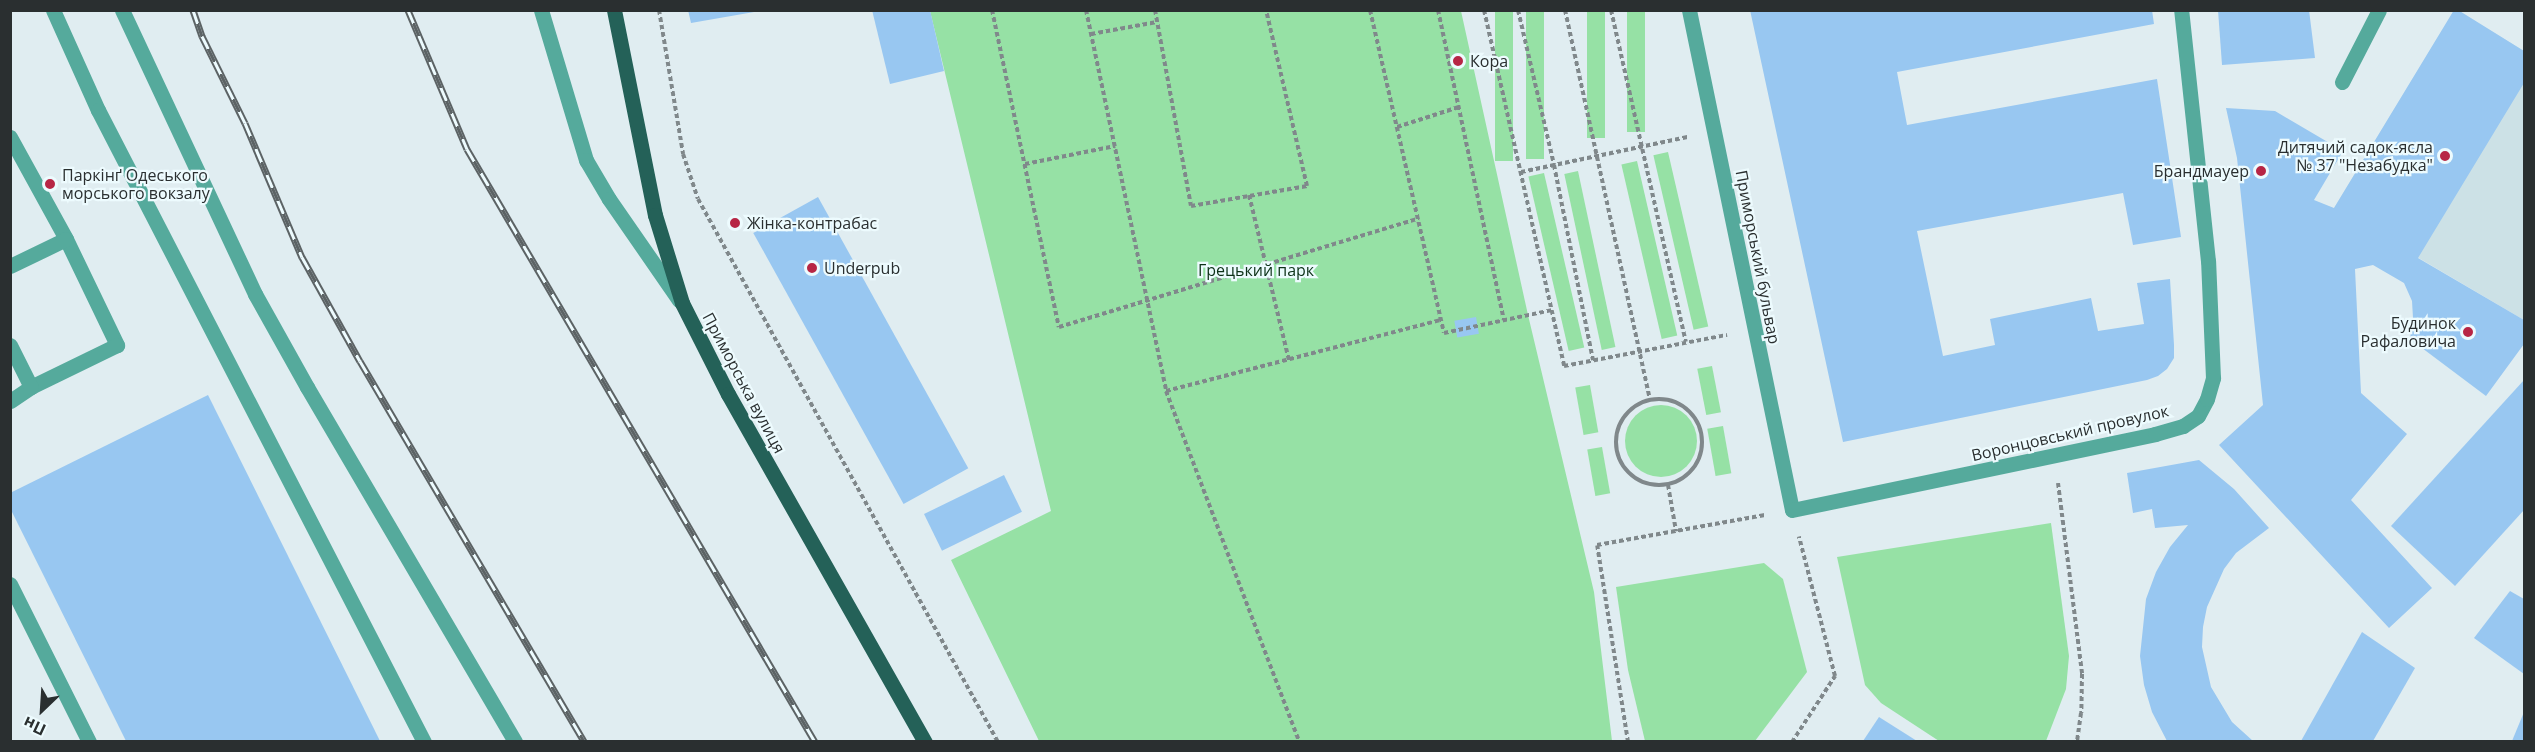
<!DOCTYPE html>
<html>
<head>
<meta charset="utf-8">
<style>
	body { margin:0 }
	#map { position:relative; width:2535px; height:752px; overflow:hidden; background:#e0edf1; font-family:"Open Sans",sans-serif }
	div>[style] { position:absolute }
	.built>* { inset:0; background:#cce1e6 }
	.green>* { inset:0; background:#96e1a5; transform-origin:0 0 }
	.round { border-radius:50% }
	.building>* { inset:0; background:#98c7f1; transform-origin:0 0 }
	.path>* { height:4px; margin-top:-2px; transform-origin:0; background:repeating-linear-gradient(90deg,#80888b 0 4.5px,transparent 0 7.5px) }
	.path>.ring { margin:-2px; padding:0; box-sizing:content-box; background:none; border:4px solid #80888b; border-radius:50% }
	.minor>* { height:15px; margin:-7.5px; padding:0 7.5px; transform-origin:7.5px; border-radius:7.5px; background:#55aa9c }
	.major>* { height:15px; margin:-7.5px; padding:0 7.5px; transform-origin:7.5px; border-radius:7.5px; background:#246158 }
	.rail>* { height:7px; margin-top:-3.5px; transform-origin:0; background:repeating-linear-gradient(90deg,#edfbfe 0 14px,#5c6365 0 28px); box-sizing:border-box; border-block:2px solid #5c6365 }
	.dots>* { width:16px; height:16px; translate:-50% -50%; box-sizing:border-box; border:3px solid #edfbfe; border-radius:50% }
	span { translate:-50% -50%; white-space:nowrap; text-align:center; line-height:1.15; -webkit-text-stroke:4.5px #edfbfe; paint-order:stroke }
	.poi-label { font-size:16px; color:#2a2f30 }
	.left { translate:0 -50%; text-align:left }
	.right { translate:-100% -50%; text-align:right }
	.street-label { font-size:16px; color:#2a2f30 }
	.park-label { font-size:16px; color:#0d3218 }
	.frame { position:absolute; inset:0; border:12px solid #2a2f30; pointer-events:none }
	.north { position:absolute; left:12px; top:680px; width:60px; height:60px; -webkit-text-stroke:4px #edfbfe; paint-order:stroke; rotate:205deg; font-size:16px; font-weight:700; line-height:24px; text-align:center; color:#2a2f30 }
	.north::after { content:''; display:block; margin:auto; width:21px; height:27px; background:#2a2f30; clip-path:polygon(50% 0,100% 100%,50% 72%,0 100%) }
</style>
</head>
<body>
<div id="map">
	<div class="built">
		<div style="clip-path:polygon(2454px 11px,2458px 11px,2524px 51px,2524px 320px,2334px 208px)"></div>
	</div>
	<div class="green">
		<div style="clip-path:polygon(930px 11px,1461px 11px,1528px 315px,1594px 592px,1612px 741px,1039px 741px,951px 560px,1051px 511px)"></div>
		<div style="left:1495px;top:11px;width:18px;height:150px"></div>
		<div style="left:1526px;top:11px;width:18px;height:148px"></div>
		<div style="left:1587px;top:11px;width:18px;height:127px"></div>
		<div style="left:1627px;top:11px;width:18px;height:121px"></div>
		<div style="left:1668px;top:152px;width:179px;height:15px;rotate:77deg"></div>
		<div style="left:1637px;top:161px;width:179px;height:16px;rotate:77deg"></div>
		<div style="left:1578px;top:171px;width:180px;height:14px;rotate:78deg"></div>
		<div style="left:1544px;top:173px;width:179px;height:16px;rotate:77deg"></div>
		<div style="left:1712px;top:366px;width:47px;height:15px;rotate:79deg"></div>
		<div style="left:1590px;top:385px;width:48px;height:15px;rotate:80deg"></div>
		<div class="round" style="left:1625px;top:405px;width:72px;height:72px"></div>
		<div style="left:1723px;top:426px;width:48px;height:16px;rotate:80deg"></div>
		<div style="left:1602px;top:447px;width:47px;height:15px;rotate:80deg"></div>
		<div style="clip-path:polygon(2051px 523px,2069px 656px,2066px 689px,2046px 741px,1939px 741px,1881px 703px,1865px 685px,1837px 557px)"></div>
		<div style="clip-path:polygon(1764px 563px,1783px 579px,1807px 672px,1755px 741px,1645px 741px,1628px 670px,1616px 587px)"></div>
	</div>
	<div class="building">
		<div style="clip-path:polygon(688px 10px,754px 10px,754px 12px,691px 23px)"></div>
		<div style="clip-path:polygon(872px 10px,930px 10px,944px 71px,890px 84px)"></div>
		<div style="clip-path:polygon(1750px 10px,2152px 10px,2154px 24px,1897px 72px,1907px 125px,2157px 79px,2181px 237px,2133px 245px,2123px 193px,1917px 231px,1943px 356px,1995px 345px,1990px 319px,2091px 298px,2098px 331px,2144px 324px,2137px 283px,2170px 279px,2174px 345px,2174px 358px,2167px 369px,2158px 376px,2147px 380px,1843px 442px)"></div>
		<div style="clip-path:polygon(2218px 10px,2309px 10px,2315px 58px,2222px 65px)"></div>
		<div style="clip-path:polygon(2454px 10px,2458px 10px,2524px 51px,2524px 83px,2418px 258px,2524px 320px,2524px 344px,2486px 396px,2410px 339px,2413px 318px,2412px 301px,2404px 283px,2373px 265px,2355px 269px,2361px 393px,2407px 434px,2351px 500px,2432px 588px,2389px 628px,2219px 445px,2263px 405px,2237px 158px,2226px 108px,2275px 111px,2343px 151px,2314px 200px,2334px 208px)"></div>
		<div style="left:818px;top:197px;width:310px;height:74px;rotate:61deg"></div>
		<div style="left:1476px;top:317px;width:17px;height:22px;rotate:80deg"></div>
		<div style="clip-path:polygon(2524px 380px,2524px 510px,2455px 586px,2391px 526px)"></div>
		<div style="clip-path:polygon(208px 395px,380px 741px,126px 741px,10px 508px,10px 493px)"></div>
		<div style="clip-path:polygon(2199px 460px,2234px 489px,2269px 528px,2236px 553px,2224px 569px,2207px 607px,2203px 627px,2202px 647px,2211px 687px,2232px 722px,2253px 741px,2167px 741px,2152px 712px,2144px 685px,2140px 656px,2146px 599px,2156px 572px,2170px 547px,2188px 525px,2155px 528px,2152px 509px,2133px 513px,2127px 473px)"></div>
		<div style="left:1004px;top:475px;width:41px;height:89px;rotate:64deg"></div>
		<div style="clip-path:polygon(2510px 591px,2524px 599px,2524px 674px,2474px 638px)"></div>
		<div style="clip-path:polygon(2362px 632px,2415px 668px,2373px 741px,2301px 741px)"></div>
		<div style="clip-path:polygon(2524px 712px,2524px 741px,2512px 741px)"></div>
		<div style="clip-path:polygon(1879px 717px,1917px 741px,1863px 741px)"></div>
	</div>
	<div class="path">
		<div style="left:659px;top:10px;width:146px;rotate:80.5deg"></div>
		<div style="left:683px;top:154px;width:47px;rotate:71.6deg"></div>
		<div style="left:698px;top:199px;width:620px;rotate:61.08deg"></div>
		<div style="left:992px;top:10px;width:324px;rotate:78.1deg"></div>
		<div style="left:1059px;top:327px;width:376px;rotate:-16.8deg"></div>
		<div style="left:1086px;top:10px;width:389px;rotate:78.1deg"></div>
		<div style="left:1166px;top:391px;width:375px;rotate:69.2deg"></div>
		<div style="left:1155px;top:10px;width:199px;rotate:79.6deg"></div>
		<div style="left:1191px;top:206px;width:118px;rotate:-9.8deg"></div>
		<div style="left:1307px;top:186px;width:181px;rotate:-103.1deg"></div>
		<div style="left:1370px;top:10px;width:331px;rotate:77.1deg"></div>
		<div style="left:1444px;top:333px;width:110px;rotate:-12deg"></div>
		<div style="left:1438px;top:10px;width:317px;rotate:78deg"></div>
		<div style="left:1484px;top:10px;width:365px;rotate:77.3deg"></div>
		<div style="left:1564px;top:366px;width:166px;rotate:-10.8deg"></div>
		<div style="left:1518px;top:10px;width:159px;rotate:76.9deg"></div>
		<div style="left:1554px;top:165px;width:199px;rotate:78.7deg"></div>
		<div style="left:1565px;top:10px;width:398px;rotate:77.7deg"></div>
		<div style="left:1611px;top:10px;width:340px;rotate:77.3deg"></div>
		<div style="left:1091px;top:34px;width:67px;rotate:-10.3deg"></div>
		<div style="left:1397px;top:127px;width:65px;rotate:-17.9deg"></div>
		<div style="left:1025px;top:164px;width:92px;rotate:-11.3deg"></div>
		<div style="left:1521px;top:172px;width:170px;rotate:-11.9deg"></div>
		<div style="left:1249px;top:195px;width:170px;rotate:76.4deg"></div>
		<div style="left:1166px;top:391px;width:284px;rotate:-14.5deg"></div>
		<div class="ring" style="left:1616px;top:399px;width:82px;height:82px"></div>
		<div style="left:2058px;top:483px;width:193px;rotate:82.8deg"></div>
		<div style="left:2082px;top:674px;width:39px;rotate:91deg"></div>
		<div style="left:2081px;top:713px;width:29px;rotate:98deg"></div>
		<div style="left:1668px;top:485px;width:47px;rotate:80.1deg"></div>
		<div style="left:1628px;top:742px;width:199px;rotate:-98.9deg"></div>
		<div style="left:1597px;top:545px;width:172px;rotate:-10.1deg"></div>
		<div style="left:1792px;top:742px;width:79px;rotate:-56.9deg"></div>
		<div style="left:1835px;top:676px;width:144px;rotate:-104.5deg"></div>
	</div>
	<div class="minor">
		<div style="left:53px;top:10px;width:110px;rotate:65.8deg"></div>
		<div style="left:98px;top:110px;width:711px;rotate:62.71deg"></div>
		<div style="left:122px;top:10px;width:314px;rotate:64.9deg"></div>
		<div style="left:255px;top:294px;width:107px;rotate:60.8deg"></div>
		<div style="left:307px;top:387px;width:411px;rotate:59.6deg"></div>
		<div style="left:541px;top:10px;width:157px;rotate:73.3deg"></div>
		<div style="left:586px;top:160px;width:45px;rotate:59.5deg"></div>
		<div style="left:609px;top:199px;width:123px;rotate:55.3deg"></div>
		<div style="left:1689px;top:10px;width:510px;rotate:78.36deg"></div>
		<div style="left:1792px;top:510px;width:371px;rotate:-11.8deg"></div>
		<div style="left:2155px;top:434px;width:29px;rotate:-16deg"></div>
		<div style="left:2183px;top:426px;width:18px;rotate:-34deg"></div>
		<div style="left:2198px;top:416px;width:19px;rotate:-62deg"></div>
		<div style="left:2207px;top:399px;width:22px;rotate:-74deg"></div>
		<div style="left:2213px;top:378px;width:117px;rotate:-92.4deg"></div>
		<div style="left:2208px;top:261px;width:252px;rotate:-96.1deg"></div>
		<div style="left:2342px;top:82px;width:81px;rotate:-62.8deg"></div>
		<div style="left:10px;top:137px;width:116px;rotate:61.2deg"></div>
		<div style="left:66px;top:239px;width:118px;rotate:64.3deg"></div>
		<div style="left:117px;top:345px;width:96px;rotate:154deg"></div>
		<div style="left:31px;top:387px;width:25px;rotate:146deg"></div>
		<div style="left:10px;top:266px;width:62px;rotate:-25.7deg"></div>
		<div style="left:10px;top:345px;width:47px;rotate:63.4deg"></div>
		<div style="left:10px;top:584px;width:177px;rotate:63.4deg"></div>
	</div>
	<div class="major">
		<div style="left:614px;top:10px;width:209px;rotate:78.7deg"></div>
		<div style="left:655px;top:215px;width:92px;rotate:72.9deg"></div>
		<div style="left:682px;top:303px;width:102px;rotate:63.2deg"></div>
		<div style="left:728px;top:394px;width:400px;rotate:60.5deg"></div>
	</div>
	<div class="rail">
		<div style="left:193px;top:10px;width:28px;rotate:71deg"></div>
		<div style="left:202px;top:36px;width:97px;rotate:63.7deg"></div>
		<div style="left:245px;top:123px;width:146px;rotate:67deg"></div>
		<div style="left:302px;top:257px;width:119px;rotate:60.9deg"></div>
		<div style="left:360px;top:361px;width:442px;rotate:59.5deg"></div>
		<div style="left:408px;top:10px;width:151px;rotate:67deg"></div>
		<div style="left:467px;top:149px;width:688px;rotate:59.59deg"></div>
	</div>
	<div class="dots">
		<div style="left:1458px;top:61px;background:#b72645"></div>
		<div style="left:2445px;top:156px;background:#b72645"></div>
		<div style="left:2261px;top:171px;background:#b72645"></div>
		<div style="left:50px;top:184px;background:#b72645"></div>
		<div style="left:735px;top:223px;background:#b72645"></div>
		<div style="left:812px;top:268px;background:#b72645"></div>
		<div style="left:2468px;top:332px;background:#b72645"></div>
	</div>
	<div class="poi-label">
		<span class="left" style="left:1470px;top:61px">Кора</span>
		<span class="right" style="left:2433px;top:156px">Дитячий садок-ясла<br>№ 37 "Незабудка"</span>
		<span class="right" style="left:2249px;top:171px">Брандмауер</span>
		<span class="left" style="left:62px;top:184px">Паркінґ Одеського<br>морського вокзалу</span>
		<span class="left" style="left:747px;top:223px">Жінка-контрабас</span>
		<span class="left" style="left:824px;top:268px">Underpub</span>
		<span class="right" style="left:2456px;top:332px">Будинок<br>Рафаловича</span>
	</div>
	<div class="street-label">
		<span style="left:1758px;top:257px;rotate:79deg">Приморський бульвар</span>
		<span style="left:744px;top:383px;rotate:62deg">Приморська вулиця</span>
		<span style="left:2070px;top:433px;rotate:-13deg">Воронцовський провулок</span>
	</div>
	<div class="park-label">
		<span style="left:1256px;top:270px">Грецький парк</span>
	</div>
	<div class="frame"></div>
	<div class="north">Пн</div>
</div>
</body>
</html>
